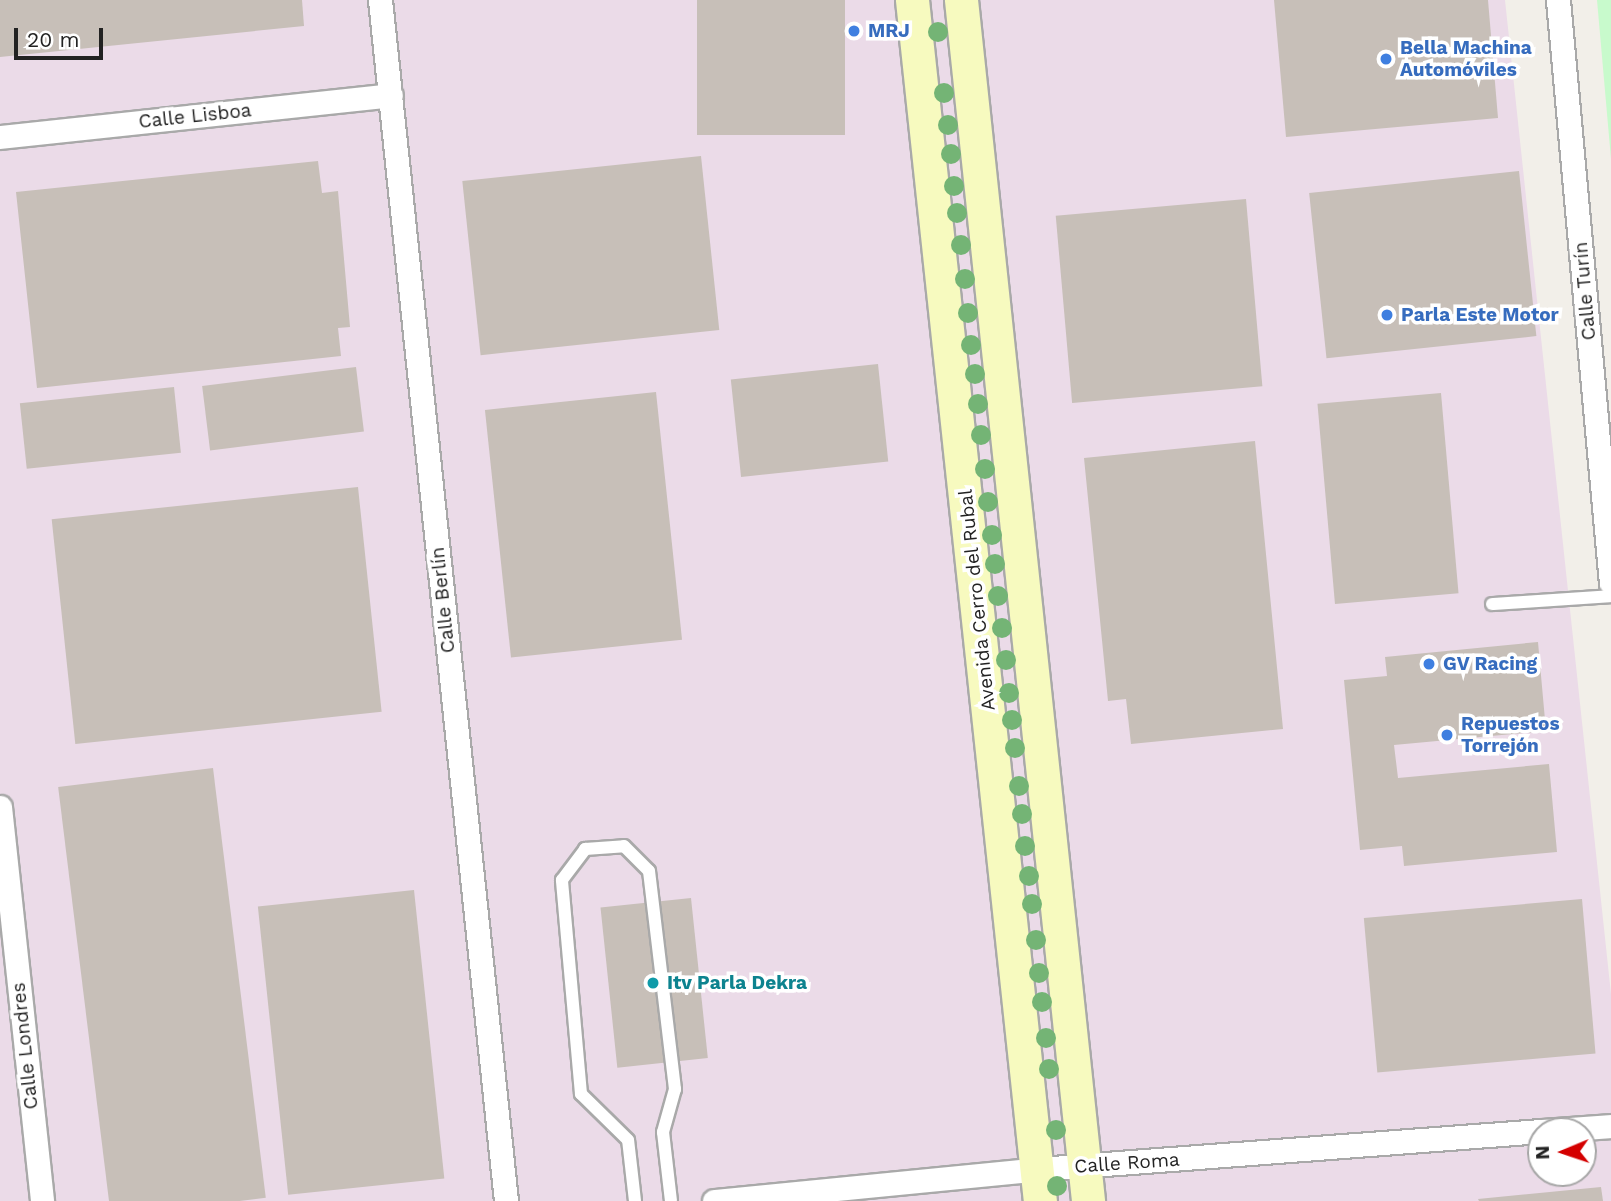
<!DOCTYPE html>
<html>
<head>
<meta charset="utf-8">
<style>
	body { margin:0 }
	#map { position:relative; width:1611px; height:1201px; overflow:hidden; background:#f2efe9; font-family:"Work Sans",sans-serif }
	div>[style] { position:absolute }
	.industrial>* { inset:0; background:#ebdbe8 }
	.park>* { inset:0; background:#c8facc }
	.building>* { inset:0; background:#c7bfb8; transform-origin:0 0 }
	.roads { filter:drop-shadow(2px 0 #a9a9a9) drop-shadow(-2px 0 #a9a9a9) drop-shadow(0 2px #a9a9a9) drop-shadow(0 -2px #a9a9a9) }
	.lane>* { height:12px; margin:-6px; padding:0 6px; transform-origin:6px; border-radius:6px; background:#fff }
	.street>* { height:23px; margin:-11.5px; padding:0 11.5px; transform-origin:11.5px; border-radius:11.5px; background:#fff }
	.secondary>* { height:33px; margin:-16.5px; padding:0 16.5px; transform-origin:16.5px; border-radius:16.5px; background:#f7fabf }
	.trees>* { width:20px; height:20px; margin:-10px; border-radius:50%; background:#74b475 }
	.dots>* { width:19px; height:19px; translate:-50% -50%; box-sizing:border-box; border:4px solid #fff; border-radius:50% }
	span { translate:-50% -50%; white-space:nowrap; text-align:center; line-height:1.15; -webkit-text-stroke:7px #fff; paint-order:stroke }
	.shop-label { font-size:19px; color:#366cbe; font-weight:700 }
	.left { translate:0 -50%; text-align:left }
	.street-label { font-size:19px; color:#222 }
	.culture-label { font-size:19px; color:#0d838f; font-weight:700 }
	.north { position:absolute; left:1527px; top:1117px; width:70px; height:70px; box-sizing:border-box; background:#fff; border:2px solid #a7a7a7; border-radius:50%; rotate:268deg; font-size:19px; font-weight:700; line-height:28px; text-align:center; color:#222 }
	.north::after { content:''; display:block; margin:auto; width:24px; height:32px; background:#d40000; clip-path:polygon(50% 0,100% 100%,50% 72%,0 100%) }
	.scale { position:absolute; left:14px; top:28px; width:89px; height:32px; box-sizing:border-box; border:4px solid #222; border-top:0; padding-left:9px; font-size:21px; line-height:24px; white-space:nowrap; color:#222; -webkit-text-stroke:5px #fff; paint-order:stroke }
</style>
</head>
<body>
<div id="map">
	<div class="industrial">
		<div style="clip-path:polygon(evenodd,0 0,1505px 0,1611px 994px,1611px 1201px,0 1201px,0 0,1541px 1131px,1583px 1131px,1583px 1173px,1541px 1173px,1541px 1131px)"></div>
	</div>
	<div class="park">
		<div style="clip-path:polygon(1597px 0,1611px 0,1611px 159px)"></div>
	</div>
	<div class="building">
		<div style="clip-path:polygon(0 0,302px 0,304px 26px,0 57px)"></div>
		<div style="left:697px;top:0;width:148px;height:135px"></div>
		<div style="clip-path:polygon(1274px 0,1488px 0,1498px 118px,1286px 137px)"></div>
		<div style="left:701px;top:156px;width:175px;height:240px;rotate:84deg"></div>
		<div style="clip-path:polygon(318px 161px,322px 193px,338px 191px,350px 327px,338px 328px,341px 356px,37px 388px,16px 192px)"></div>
		<div style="left:1519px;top:171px;width:166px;height:211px;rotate:84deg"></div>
		<div style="left:1246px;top:199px;width:188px;height:191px;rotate:85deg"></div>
		<div style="left:878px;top:364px;width:98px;height:148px;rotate:84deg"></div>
		<div style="left:356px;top:367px;width:65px;height:155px;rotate:83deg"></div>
		<div style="left:174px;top:387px;width:66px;height:155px;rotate:84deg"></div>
		<div style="left:656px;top:392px;width:249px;height:172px;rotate:84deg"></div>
		<div style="left:1441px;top:393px;width:201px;height:124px;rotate:85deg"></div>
		<div style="clip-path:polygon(1255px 441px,1283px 729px,1131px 744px,1126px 699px,1108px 701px,1084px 458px)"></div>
		<div style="left:358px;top:487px;width:226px;height:308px;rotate:84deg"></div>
		<div style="clip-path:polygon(1538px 642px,1546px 731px,1394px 745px,1398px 778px,1549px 764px,1557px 852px,1404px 866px,1402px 846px,1360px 850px,1344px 680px,1387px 676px,1385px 657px)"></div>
		<div style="left:213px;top:768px;width:433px;height:156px;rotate:83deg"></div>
		<div style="left:414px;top:890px;width:290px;height:157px;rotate:84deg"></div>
		<div style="left:691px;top:898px;width:161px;height:91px;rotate:84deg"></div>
		<div style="left:1582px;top:899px;width:155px;height:219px;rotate:85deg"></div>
		<div style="clip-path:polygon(1601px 1187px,1603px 1201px,1479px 1201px,1478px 1199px)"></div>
	</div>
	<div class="roads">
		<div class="lane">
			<div style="left:1492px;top:604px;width:119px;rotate:-3.8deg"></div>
			<div style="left:635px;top:1201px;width:61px;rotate:-96.5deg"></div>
			<div style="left:628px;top:1140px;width:66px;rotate:-135.6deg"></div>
			<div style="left:581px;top:1094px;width:215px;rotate:-95.1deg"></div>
			<div style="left:562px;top:880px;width:39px;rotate:-53deg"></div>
			<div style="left:585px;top:849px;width:39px;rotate:-4deg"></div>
			<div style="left:624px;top:846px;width:35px;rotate:45deg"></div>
			<div style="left:649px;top:871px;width:220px;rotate:83.2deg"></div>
			<div style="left:675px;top:1089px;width:45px;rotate:105.6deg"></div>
			<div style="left:663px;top:1132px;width:69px;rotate:83.4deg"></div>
		</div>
		<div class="street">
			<div style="left:380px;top:0;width:1208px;rotate:84.01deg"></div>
			<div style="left:1558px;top:0;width:585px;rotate:84.81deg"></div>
			<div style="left:0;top:137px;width:393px;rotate:-6.1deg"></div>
			<div style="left:0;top:807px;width:396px;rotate:83.9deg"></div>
			<div style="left:1543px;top:1131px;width:68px;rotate:-4.2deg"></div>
			<div style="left:714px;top:1201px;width:327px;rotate:-5.6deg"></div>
			<div style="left:1039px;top:1169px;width:503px;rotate:-4.33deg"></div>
		</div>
		<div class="secondary">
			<div style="left:912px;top:0;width:1208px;rotate:83.92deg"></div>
			<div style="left:961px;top:0;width:1208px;rotate:83.96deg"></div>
		</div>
	</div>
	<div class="trees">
		<div style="left:938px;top:32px"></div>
		<div style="left:944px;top:93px"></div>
		<div style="left:948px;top:125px"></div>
		<div style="left:951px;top:154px"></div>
		<div style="left:954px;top:186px"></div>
		<div style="left:957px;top:213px"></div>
		<div style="left:961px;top:245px"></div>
		<div style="left:965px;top:279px"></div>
		<div style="left:968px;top:313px"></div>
		<div style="left:971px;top:345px"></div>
		<div style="left:975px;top:374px"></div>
		<div style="left:978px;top:404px"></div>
		<div style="left:981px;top:435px"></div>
		<div style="left:985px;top:469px"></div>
		<div style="left:988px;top:502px"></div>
		<div style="left:992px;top:535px"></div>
		<div style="left:995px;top:564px"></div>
		<div style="left:998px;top:596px"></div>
		<div style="left:1002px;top:628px"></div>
		<div style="left:1006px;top:660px"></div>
		<div style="left:1009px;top:693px"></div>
		<div style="left:1012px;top:720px"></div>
		<div style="left:1015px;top:748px"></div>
		<div style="left:1019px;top:786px"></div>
		<div style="left:1022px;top:814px"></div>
		<div style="left:1025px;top:846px"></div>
		<div style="left:1029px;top:876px"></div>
		<div style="left:1032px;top:904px"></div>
		<div style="left:1036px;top:940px"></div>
		<div style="left:1039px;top:973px"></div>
		<div style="left:1042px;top:1002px"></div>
		<div style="left:1046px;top:1038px"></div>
		<div style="left:1049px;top:1069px"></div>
		<div style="left:1056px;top:1130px"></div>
		<div style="left:1057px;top:1186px"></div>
	</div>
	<div class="dots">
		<div style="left:854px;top:31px;background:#3f7fe0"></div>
		<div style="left:1386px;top:59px;background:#3f7fe0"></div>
		<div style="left:1387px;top:315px;background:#3f7fe0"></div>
		<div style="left:1429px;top:664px;background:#3f7fe0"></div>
		<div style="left:1447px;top:735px;background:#3f7fe0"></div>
		<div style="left:653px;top:983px;background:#0f9aa8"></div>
	</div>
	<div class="shop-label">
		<span class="left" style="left:868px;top:31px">MRJ</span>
		<span class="left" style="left:1400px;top:59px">Bella Machina<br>Automóviles</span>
		<span class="left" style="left:1401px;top:315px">Parla Este Motor</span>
		<span class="left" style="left:1443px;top:664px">GV Racing</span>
		<span class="left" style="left:1461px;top:735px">Repuestos<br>Torrejón</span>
	</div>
	<div class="street-label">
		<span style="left:195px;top:116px;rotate:-6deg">Calle Lisboa</span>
		<span style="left:1585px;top:291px;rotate:-95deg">Calle Turín</span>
		<span style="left:443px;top:600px;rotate:-96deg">Calle Berlín</span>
		<span style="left:977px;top:600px;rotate:-96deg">Avenida Cerro del Rubal</span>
		<span style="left:25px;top:1046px;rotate:-96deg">Calle Londres</span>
		<span style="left:1127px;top:1163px;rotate:-4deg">Calle Roma</span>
	</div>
	<div class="culture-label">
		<span class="left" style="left:667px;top:983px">Itv Parla Dekra</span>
	</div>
	<div class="north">N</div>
	<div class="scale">20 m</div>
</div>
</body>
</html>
